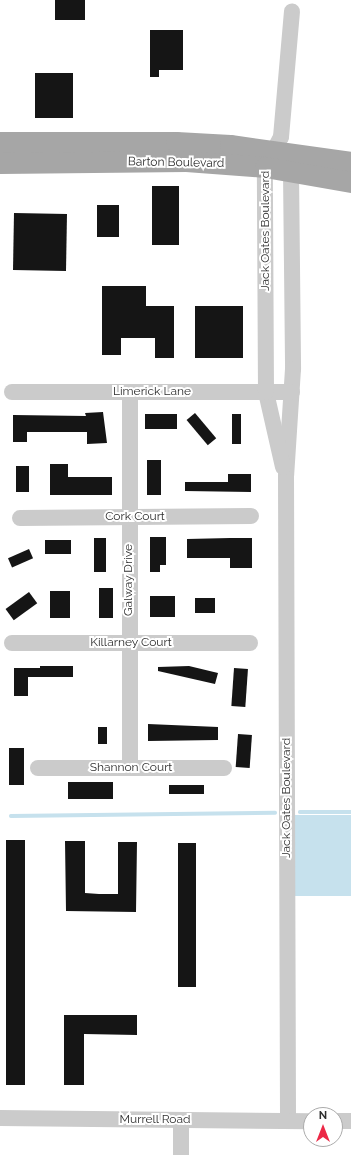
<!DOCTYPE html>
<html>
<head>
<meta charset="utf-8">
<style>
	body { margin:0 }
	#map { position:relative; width:351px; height:1155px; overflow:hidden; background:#fff; font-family:Raleway,sans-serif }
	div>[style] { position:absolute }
	.water>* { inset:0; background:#c6e1ed; transform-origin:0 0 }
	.stream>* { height:3.5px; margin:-1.75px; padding:0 1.75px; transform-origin:1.75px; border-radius:1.75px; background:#c6e1ed }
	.building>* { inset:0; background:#151515; transform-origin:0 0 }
	.minor>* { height:16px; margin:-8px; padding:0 8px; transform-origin:8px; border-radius:8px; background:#cbcbcb }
	.major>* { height:21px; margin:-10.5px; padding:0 10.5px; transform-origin:10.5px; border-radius:10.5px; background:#a6a6a6 }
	span { translate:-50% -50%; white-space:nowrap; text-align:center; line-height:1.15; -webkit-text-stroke:4px #fff; paint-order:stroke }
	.street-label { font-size:12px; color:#2e2e2e }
	.north { position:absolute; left:303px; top:1107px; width:40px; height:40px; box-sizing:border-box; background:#fff; border:1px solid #ababab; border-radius:50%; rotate:0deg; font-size:11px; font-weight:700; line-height:16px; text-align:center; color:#2e2e2e }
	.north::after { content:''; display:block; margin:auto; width:14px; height:18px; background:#ec2947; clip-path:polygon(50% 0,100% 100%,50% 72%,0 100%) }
</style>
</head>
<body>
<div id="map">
	<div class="water">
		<div style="left:293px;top:815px;width:58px;height:81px"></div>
	</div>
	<div class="stream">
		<div style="left:300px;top:812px;width:51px"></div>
		<div style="left:11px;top:816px;width:264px;rotate:-0.7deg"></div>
	</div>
	<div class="building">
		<div style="left:55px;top:0;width:30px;height:20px"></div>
		<div style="clip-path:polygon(150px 30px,183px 30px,183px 70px,159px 70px,159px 77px,150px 77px)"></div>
		<div style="left:35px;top:73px;width:38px;height:45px"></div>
		<div style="left:152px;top:186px;width:27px;height:59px"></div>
		<div style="left:97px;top:205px;width:22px;height:32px"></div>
		<div style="left:14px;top:213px;width:53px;height:57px;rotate:1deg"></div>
		<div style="clip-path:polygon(102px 286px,146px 286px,146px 306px,174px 306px,174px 358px,155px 358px,155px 338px,121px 338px,121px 355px,102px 355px)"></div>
		<div style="left:195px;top:306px;width:48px;height:52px"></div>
		<div style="clip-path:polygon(103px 412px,107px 443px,87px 444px,87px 432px,27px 432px,27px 442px,13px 442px,13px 415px,86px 416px,85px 413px)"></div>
		<div style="left:195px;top:413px;width:33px;height:11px;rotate:50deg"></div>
		<div style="left:145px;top:414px;width:32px;height:15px"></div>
		<div style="left:232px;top:414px;width:9px;height:30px"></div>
		<div style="left:147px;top:460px;width:14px;height:35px"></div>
		<div style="clip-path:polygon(50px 464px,68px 464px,68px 477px,112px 477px,112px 495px,50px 495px)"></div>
		<div style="left:16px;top:466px;width:13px;height:26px"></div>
		<div style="clip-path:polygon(228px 474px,251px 474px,251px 492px,185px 491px,185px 482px,228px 482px)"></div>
		<div style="clip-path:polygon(150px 537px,166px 537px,166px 565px,160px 565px,160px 572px,150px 572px)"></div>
		<div style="left:94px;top:538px;width:12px;height:34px"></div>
		<div style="clip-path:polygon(230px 538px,252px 538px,252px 568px,230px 568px,230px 558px,187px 558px,187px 539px)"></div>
		<div style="left:45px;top:540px;width:26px;height:14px"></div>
		<div style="left:29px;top:549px;width:10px;height:23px;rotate:66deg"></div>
		<div style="left:99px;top:588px;width:14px;height:30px"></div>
		<div style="left:50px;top:591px;width:20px;height:27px"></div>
		<div style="left:29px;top:592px;width:14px;height:29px;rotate:54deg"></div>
		<div style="left:150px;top:596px;width:25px;height:21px"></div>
		<div style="left:195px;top:598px;width:20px;height:15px"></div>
		<div style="clip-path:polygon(40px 666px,73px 666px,73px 677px,28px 677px,28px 696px,14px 696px,14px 668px,40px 668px)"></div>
		<div style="clip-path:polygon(189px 666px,218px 673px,215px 684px,158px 671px,158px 667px)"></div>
		<div style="left:234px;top:668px;width:14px;height:38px;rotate:4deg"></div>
		<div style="clip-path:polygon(148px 724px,218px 727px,218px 740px,148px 741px)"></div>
		<div style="left:98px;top:727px;width:9px;height:17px"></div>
		<div style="left:238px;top:734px;width:14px;height:33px;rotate:4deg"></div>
		<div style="left:9px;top:748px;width:15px;height:37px"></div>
		<div style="left:68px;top:782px;width:45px;height:17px"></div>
		<div style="left:169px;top:785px;width:35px;height:9px"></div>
		<div style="left:6px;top:840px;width:19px;height:245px"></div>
		<div style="clip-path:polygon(65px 841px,85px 841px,85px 893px,99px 894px,118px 894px,118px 842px,137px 842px,136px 912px,66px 911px)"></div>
		<div style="left:178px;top:843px;width:18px;height:144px"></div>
		<div style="clip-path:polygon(64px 1015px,137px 1015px,137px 1035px,84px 1034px,84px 1085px,64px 1085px)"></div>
	</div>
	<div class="minor">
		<div style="left:285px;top:162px;width:11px;rotate:56deg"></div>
		<div style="left:291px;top:171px;width:198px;rotate:89.4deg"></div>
		<div style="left:293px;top:369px;width:107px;rotate:93.7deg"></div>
		<div style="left:286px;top:476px;width:644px;rotate:89.82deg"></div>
		<div style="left:12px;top:392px;width:280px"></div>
		<div style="left:130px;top:392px;width:375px;rotate:90deg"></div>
		<div style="left:283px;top:467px;width:77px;rotate:-102.8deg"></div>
		<div style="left:266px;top:392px;width:225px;rotate:-90.3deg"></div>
		<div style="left:265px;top:167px;width:34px;rotate:-62deg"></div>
		<div style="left:281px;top:137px;width:126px;rotate:-85deg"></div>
		<div style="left:20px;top:518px;width:231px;rotate:-0.5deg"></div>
		<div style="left:12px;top:643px;width:238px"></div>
		<div style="left:38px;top:768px;width:186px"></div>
		<div style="left:0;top:1118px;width:311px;rotate:0.6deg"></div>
		<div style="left:181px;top:1120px;width:35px;rotate:90deg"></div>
		<div style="left:335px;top:1121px;width:16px"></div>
	</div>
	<div class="major">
		<div style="left:0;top:142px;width:176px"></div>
		<div style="left:176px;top:142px;width:54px;rotate:3.2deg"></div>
		<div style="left:230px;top:145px;width:122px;rotate:8deg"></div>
		<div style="left:0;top:163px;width:186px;rotate:-0.6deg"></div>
		<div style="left:186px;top:161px;width:79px;rotate:4.3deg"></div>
		<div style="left:265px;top:167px;width:87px;rotate:9.9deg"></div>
	</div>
	<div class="street-label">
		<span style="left:176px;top:163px;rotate:1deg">Barton Boulevard</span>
		<span style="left:266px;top:231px;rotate:-90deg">Jack Oates Boulevard</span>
		<span style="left:152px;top:392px">Limerick Lane</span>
		<span style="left:135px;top:517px">Cork Court</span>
		<span style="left:129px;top:580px;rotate:-90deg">Galway Drive</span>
		<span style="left:131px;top:643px">Killarney Court</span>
		<span style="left:131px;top:768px">Shannon Court</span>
		<span style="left:287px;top:798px;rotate:-90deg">Jack Oates Boulevard</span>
		<span style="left:155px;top:1120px">Murrell Road</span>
	</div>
	<div class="north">N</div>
</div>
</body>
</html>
